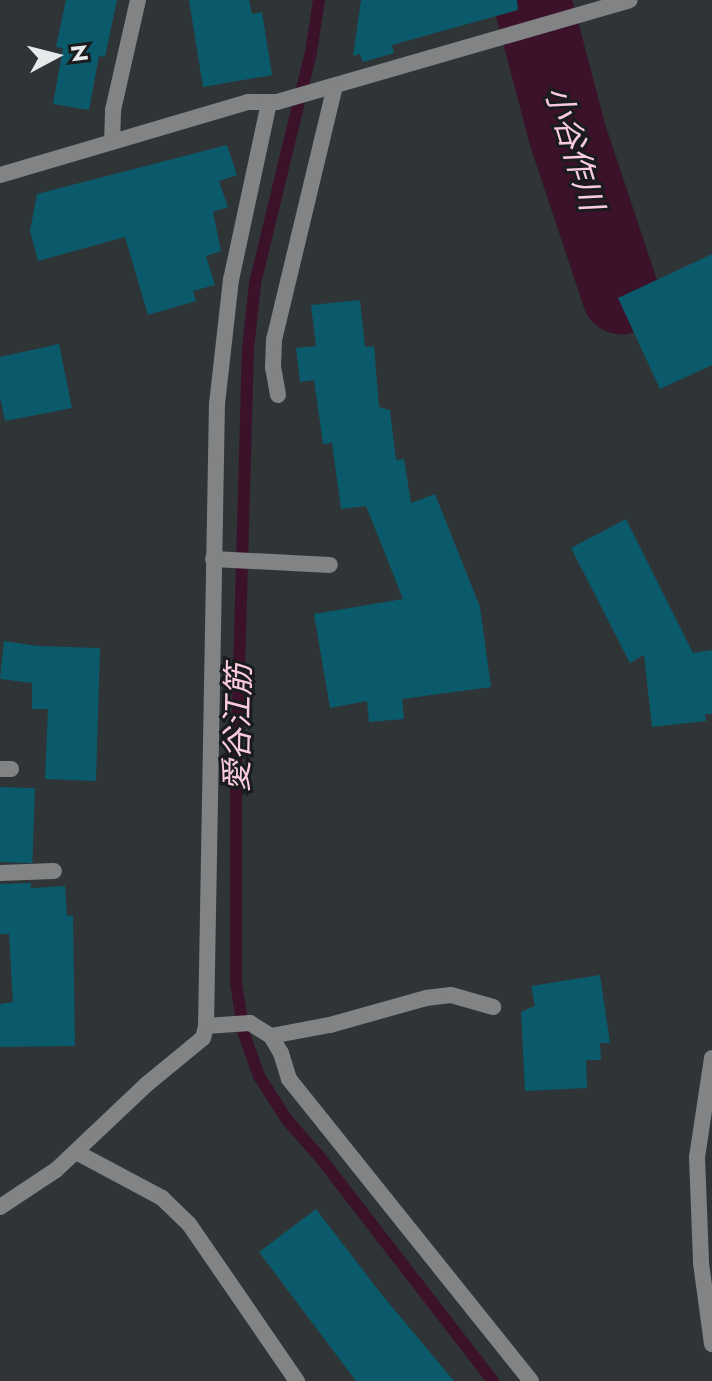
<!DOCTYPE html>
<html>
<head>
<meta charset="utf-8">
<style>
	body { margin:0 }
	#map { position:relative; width:712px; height:1381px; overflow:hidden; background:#2f3436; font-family:Jost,"Noto Sans JP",sans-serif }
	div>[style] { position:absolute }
	.stream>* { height:12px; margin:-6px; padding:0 6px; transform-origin:6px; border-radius:6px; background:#3c122b }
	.river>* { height:78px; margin:-39px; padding:0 39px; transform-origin:39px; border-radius:39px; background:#3c122b }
	.building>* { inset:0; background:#0b5a6b; transform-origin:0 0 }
	.minor>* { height:16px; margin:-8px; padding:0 8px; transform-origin:8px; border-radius:8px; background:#818384 }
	span { translate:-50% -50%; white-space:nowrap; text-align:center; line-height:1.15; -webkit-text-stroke:6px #191b1c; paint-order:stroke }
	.water-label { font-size:32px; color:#facae2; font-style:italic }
	.north { position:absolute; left:16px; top:16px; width:80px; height:80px; -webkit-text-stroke:6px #191b1c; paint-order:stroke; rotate:83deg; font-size:22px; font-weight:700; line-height:32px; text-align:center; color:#e6eaeb }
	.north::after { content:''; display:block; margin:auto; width:28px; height:36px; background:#e6eaeb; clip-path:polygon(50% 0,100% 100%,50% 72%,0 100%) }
</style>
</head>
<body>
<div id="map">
	<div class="stream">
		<div style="left:319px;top:0;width:53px;rotate:98.7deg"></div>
		<div style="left:311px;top:52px;width:239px;rotate:103.6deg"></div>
		<div style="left:255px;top:284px;width:64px;rotate:96.2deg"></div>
		<div style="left:248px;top:348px;width:417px;rotate:91.6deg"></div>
		<div style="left:236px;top:765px;width:218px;rotate:90deg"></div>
		<div style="left:236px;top:983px;width:52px;rotate:81.1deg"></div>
		<div style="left:244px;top:1034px;width:45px;rotate:70.3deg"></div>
		<div style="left:259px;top:1076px;width:52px;rotate:57.5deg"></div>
		<div style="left:287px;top:1120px;width:48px;rotate:48.4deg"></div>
		<div style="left:319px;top:1156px;width:284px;rotate:52.3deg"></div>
	</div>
	<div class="river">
		<div style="left:532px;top:0;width:141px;rotate:75.2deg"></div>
		<div style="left:568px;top:136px;width:168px;rotate:71.6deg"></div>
	</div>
	<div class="building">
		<div style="clip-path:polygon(66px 0,117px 0,105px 57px,99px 56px,89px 110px,53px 104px,63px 48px,56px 47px)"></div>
		<div style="clip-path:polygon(189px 0,249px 0,252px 14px,262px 12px,272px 75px,203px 87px)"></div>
		<div style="clip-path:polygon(361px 0,517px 0,518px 10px,392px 45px,394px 53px,363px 62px,360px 54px,353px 56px)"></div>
		<div style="clip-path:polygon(227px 145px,237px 175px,219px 181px,228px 207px,213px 212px,221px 251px,206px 256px,215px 285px,193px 291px,196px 301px,148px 315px,125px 237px,38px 261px,30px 231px,37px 194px)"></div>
		<div style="clip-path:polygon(712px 254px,712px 365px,660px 389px,618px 298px)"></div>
		<div style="clip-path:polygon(360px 300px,365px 347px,374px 346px,379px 407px,390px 410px,396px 460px,404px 459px,411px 503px,435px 494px,480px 607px,491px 687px,402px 699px,404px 719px,369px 722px,367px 701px,330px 708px,314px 614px,403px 599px,366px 506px,341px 509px,332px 443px,323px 444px,314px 380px,300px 382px,296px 348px,316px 346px,311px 305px)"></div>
		<div style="clip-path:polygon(59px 344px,72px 408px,5px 421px,0 397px,0 357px)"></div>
		<div style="clip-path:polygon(626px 519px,693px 653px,712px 650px,712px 714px,705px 714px,706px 721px,652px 727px,644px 655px,630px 663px,571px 548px)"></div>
		<div style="clip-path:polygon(4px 641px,38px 646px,100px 648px,96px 781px,45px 779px,48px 709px,32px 709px,32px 683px,0 679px)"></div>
		<div style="left:0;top:787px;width:35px;height:75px;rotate:2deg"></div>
		<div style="clip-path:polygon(31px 883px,31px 888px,65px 886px,67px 916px,73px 915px,75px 1046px,0 1047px,0 1004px,13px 1002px,9px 934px,0 934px,0 884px)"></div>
		<div style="clip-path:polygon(600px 975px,610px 1043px,600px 1043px,601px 1060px,586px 1060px,587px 1088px,525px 1091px,521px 1012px,535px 1006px,531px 986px)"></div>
		<div style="clip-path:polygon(316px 1209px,382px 1295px,454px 1381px,356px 1381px,259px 1252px)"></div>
	</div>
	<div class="minor">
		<div style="left:112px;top:142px;width:32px;rotate:-88deg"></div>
		<div style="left:113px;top:110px;width:113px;rotate:-77.2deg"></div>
		<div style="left:0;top:175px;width:259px;rotate:-16.4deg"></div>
		<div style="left:248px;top:102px;width:29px"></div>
		<div style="left:277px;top:102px;width:367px;rotate:-16.1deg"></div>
		<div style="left:278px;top:395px;width:27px;rotate:-100deg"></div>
		<div style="left:273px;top:368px;width:28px;rotate:-88deg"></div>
		<div style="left:274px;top:340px;width:261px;rotate:-76.5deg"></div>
		<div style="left:213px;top:559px;width:117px;rotate:2.9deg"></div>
		<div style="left:0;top:769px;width:11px"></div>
		<div style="left:0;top:873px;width:54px;rotate:-2.1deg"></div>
		<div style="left:206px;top:1026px;width:44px;rotate:-3.9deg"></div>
		<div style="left:250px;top:1023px;width:25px;rotate:32deg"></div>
		<div style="left:271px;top:1036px;width:20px;rotate:60deg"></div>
		<div style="left:281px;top:1053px;width:27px;rotate:73deg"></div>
		<div style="left:289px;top:1079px;width:387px;rotate:51.3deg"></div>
		<div style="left:271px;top:1036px;width:60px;rotate:-10.6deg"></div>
		<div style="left:330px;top:1025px;width:100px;rotate:-15.7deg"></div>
		<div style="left:426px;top:998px;width:25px;rotate:-7deg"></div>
		<div style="left:451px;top:995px;width:44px;rotate:15.9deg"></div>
		<div style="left:712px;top:1058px;width:100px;rotate:98.6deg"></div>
		<div style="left:697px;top:1157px;width:106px;rotate:87.8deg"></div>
		<div style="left:701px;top:1263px;width:82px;rotate:82.3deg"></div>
		<div style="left:76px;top:1152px;width:98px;rotate:28.1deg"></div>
		<div style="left:162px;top:1198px;width:37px;rotate:44deg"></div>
		<div style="left:189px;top:1224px;width:191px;rotate:55.5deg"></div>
		<div style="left:0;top:1207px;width:67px;rotate:-33.5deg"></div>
		<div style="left:56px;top:1170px;width:125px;rotate:-43.4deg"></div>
		<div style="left:147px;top:1084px;width:72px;rotate:-39.4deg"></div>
		<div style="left:203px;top:1038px;width:12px;rotate:-76deg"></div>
		<div style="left:206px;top:1026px;width:622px;rotate:-88.99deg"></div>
		<div style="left:217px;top:404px;width:125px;rotate:-83.6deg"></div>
		<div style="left:231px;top:280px;width:182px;rotate:-77.9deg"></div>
	</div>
	<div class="water-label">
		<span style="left:574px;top:148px;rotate:73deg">小谷作川</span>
		<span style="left:238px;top:728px;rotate:-89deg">愛谷江筋</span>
	</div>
	<div class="north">N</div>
</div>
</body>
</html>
